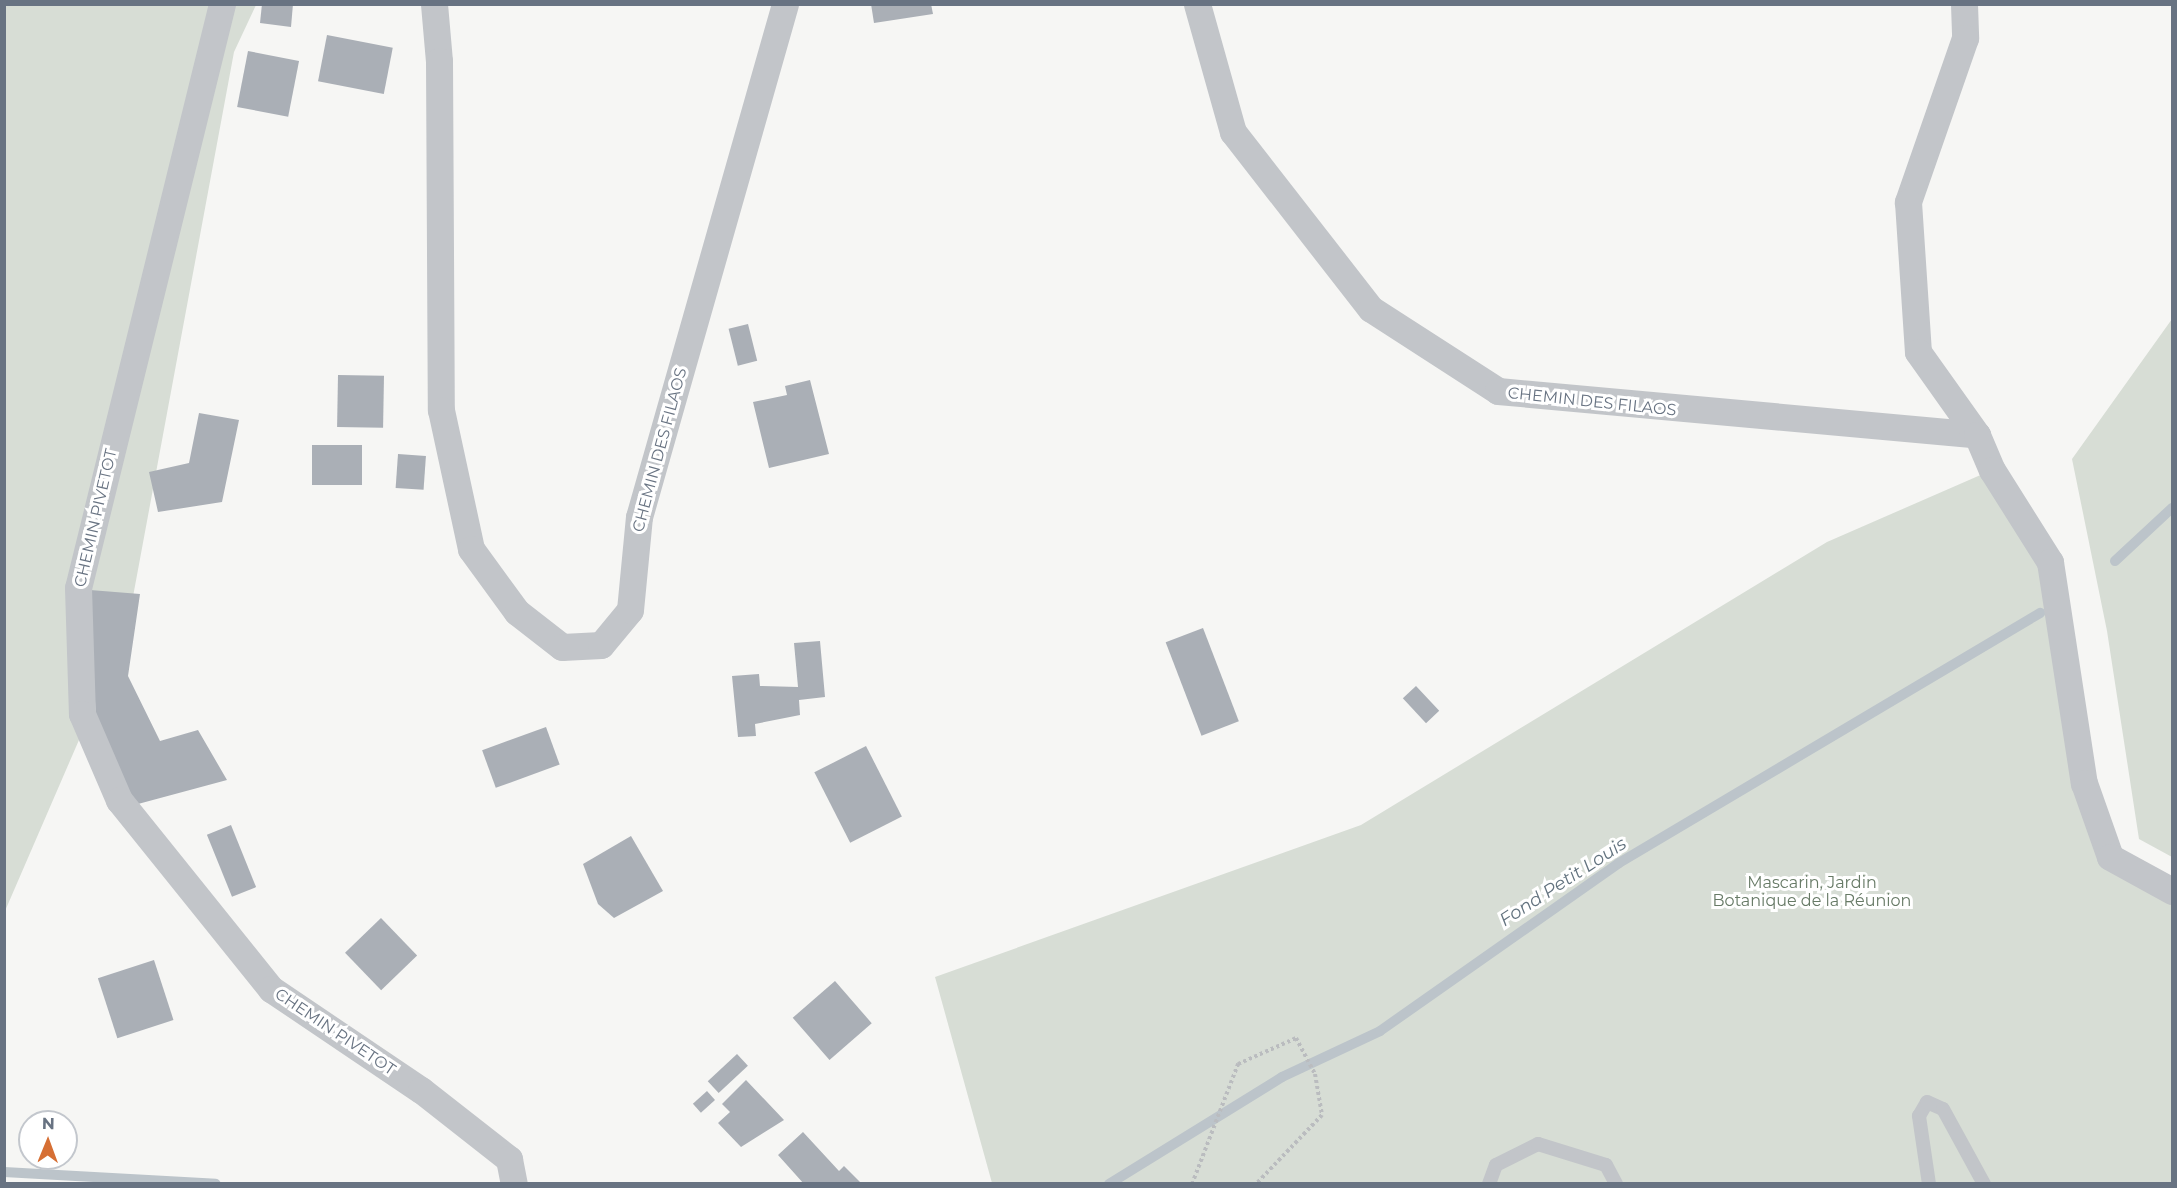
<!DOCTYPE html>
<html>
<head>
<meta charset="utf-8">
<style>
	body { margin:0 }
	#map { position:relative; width:2177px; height:1188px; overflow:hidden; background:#f6f6f4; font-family:Montserrat,sans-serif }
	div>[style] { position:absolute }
	.green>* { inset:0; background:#d7ddd5 }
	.stream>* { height:10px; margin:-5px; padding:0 5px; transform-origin:5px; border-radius:5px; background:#bcc4ca }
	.building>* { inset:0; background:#aaafb6; transform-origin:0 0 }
	.path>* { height:4px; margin-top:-2px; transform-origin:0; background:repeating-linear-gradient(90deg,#babcbf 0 3px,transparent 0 6px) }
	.lane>* { height:14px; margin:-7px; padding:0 7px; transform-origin:7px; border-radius:7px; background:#c2c5c9 }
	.street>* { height:27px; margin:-13.5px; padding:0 13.5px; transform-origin:13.5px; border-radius:13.5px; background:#c2c5c9 }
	span { translate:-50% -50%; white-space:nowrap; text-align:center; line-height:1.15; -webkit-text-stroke:6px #fff; paint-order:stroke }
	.street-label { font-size:16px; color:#687382 }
	.park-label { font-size:16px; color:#677a66 }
	.water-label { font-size:18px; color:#63737f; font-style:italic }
	.frame { position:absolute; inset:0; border:6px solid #687382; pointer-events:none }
	.north { position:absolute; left:18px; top:1110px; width:60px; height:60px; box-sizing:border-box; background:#fff; border:2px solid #c3c7cd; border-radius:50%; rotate:1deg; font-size:16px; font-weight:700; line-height:24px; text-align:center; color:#687382 }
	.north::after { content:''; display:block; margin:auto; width:21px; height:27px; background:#d66f34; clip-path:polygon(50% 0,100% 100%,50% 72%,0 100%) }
</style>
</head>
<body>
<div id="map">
	<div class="green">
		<div style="clip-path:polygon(5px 5px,256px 5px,234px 52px,127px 629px,5px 911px)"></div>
		<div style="clip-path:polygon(2172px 319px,2172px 857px,2139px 839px,2107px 631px,2072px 459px)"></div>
		<div style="clip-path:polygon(1992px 470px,2050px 562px,2110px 857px,2172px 891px,2172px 1183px,992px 1183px,935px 977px,1361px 825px,1827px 542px)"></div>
	</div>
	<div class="stream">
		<div style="left:2115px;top:561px;width:78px;rotate:-42.9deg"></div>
		<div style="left:4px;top:1172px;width:212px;rotate:3.2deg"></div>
		<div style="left:1109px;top:1184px;width:203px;rotate:-31.7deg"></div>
		<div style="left:1282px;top:1077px;width:108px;rotate:-25.1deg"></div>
		<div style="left:1380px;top:1031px;width:292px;rotate:-35.1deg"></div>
		<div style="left:1619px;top:863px;width:490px;rotate:-30.7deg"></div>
	</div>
	<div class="building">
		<div style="clip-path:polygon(262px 4px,293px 4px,291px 27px,260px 23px)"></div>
		<div style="clip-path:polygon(871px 4px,931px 4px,933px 14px,874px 23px)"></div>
		<div style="left:327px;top:35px;width:67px;height:47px;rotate:11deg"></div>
		<div style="left:248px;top:51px;width:52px;height:57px;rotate:11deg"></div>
		<div style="left:748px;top:324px;width:38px;height:20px;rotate:76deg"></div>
		<div style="left:338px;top:375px;width:46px;height:52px;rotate:1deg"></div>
		<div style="clip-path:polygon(810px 380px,829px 454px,769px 468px,753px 402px,787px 395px,785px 386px)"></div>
		<div style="clip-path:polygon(199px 413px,239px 420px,222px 502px,158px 512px,149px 472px,189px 463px)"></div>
		<div style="left:312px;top:445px;width:50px;height:40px"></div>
		<div style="left:398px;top:454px;width:28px;height:34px;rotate:4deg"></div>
		<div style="clip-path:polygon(90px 590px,140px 594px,128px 676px,160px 741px,198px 730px,227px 780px,138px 804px,112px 768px,96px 723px)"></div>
		<div style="left:1203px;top:628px;width:100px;height:40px;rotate:69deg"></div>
		<div style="clip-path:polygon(820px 641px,825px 697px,799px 700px,800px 715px,755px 724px,756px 736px,738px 737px,732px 676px,759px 674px,760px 686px,798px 687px,794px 643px)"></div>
		<div style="left:1416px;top:686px;width:34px;height:18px;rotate:47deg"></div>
		<div style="left:546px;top:727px;width:40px;height:68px;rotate:70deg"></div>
		<div style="left:866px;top:746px;width:79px;height:58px;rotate:63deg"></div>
		<div style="left:231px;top:825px;width:67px;height:26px;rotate:68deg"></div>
		<div style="clip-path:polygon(631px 836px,663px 891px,614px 918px,598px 904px,583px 864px)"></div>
		<div style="left:381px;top:918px;width:52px;height:50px;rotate:46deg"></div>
		<div style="left:154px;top:960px;width:63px;height:59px;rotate:72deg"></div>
		<div style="left:835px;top:981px;width:56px;height:56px;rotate:49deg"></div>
		<div style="left:737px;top:1054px;width:16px;height:40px;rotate:47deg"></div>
		<div style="clip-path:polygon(746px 1080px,784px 1120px,741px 1147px,718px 1123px,730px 1112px,722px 1104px)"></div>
		<div style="left:707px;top:1091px;width:12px;height:19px;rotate:48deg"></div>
		<div style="clip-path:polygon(803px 1132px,839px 1171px,844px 1166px,862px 1184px,804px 1184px,778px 1155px)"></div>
	</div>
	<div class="path">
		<div style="left:1192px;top:1184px;width:129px;rotate:-69deg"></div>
		<div style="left:1238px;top:1064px;width:64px;rotate:-24.1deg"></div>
		<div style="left:1296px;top:1038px;width:41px;rotate:62.2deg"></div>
		<div style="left:1315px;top:1074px;width:42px;rotate:80.3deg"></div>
		<div style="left:1322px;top:1115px;width:95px;rotate:133.7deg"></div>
	</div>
	<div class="lane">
		<div style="left:1489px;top:1184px;width:20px;rotate:-70deg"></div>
		<div style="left:1496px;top:1165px;width:47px;rotate:-26.6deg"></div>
		<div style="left:1538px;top:1144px;width:71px;rotate:17.2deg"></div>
		<div style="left:1606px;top:1165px;width:21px;rotate:62deg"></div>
		<div style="left:1929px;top:1184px;width:69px;rotate:-98.4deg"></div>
		<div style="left:1919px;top:1116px;width:16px;rotate:-60deg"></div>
		<div style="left:1927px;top:1102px;width:17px;rotate:24deg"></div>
		<div style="left:1943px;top:1109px;width:85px;rotate:61.3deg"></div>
	</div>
	<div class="street">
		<div style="left:222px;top:4px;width:601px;rotate:103.85deg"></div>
		<div style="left:78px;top:588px;width:126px;rotate:88.2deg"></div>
		<div style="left:82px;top:714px;width:94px;rotate:66.7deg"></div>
		<div style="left:119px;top:800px;width:243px;rotate:51.2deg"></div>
		<div style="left:271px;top:989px;width:181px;rotate:34deg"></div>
		<div style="left:421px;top:1090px;width:112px;rotate:38.1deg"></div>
		<div style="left:509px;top:1159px;width:25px;rotate:79deg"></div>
		<div style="left:434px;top:4px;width:57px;rotate:85deg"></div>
		<div style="left:439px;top:61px;width:349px;rotate:89.7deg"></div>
		<div style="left:441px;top:410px;width:142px;rotate:77.8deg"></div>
		<div style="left:471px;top:549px;width:78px;rotate:53.9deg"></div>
		<div style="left:517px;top:612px;width:57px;rotate:37.9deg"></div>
		<div style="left:562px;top:647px;width:39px;rotate:-3deg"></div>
		<div style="left:601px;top:645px;width:45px;rotate:-50.4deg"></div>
		<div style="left:630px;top:610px;width:93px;rotate:-84.5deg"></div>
		<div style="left:639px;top:517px;width:533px;rotate:-74.11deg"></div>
		<div style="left:1197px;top:4px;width:133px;rotate:74.3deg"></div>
		<div style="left:1233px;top:132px;width:224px;rotate:52.1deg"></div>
		<div style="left:1371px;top:309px;width:151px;rotate:32.8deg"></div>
		<div style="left:1498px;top:391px;width:481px;rotate:5.2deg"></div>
		<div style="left:1964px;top:4px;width:34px;rotate:88deg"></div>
		<div style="left:1965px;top:38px;width:174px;rotate:109.2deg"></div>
		<div style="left:1908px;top:202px;width:150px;rotate:86.2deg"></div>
		<div style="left:1918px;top:352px;width:102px;rotate:54.6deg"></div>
		<div style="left:1977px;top:435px;width:38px;rotate:67deg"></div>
		<div style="left:1992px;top:470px;width:109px;rotate:57.8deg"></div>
		<div style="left:2050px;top:562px;width:224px;rotate:81.3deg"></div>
		<div style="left:2084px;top:783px;width:78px;rotate:70.6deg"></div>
		<div style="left:2110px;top:857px;width:71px;rotate:28.7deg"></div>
	</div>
	<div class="street-label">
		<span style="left:1592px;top:402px;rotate:6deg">CHEMIN DES FILAOS</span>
		<span style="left:660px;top:450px;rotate:-75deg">CHEMIN DES FILAOS</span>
		<span style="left:96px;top:518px;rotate:-77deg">CHEMIN PIVETOT</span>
		<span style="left:335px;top:1032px;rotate:34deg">CHEMIN PIVETOT</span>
	</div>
	<div class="park-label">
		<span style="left:1812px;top:892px">Mascarin, Jardin<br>Botanique de la Réunion</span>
	</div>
	<div class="water-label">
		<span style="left:1563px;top:882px;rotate:-33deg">Fond Petit Louis</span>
	</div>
	<div class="frame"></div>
	<div class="north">N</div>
</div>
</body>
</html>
